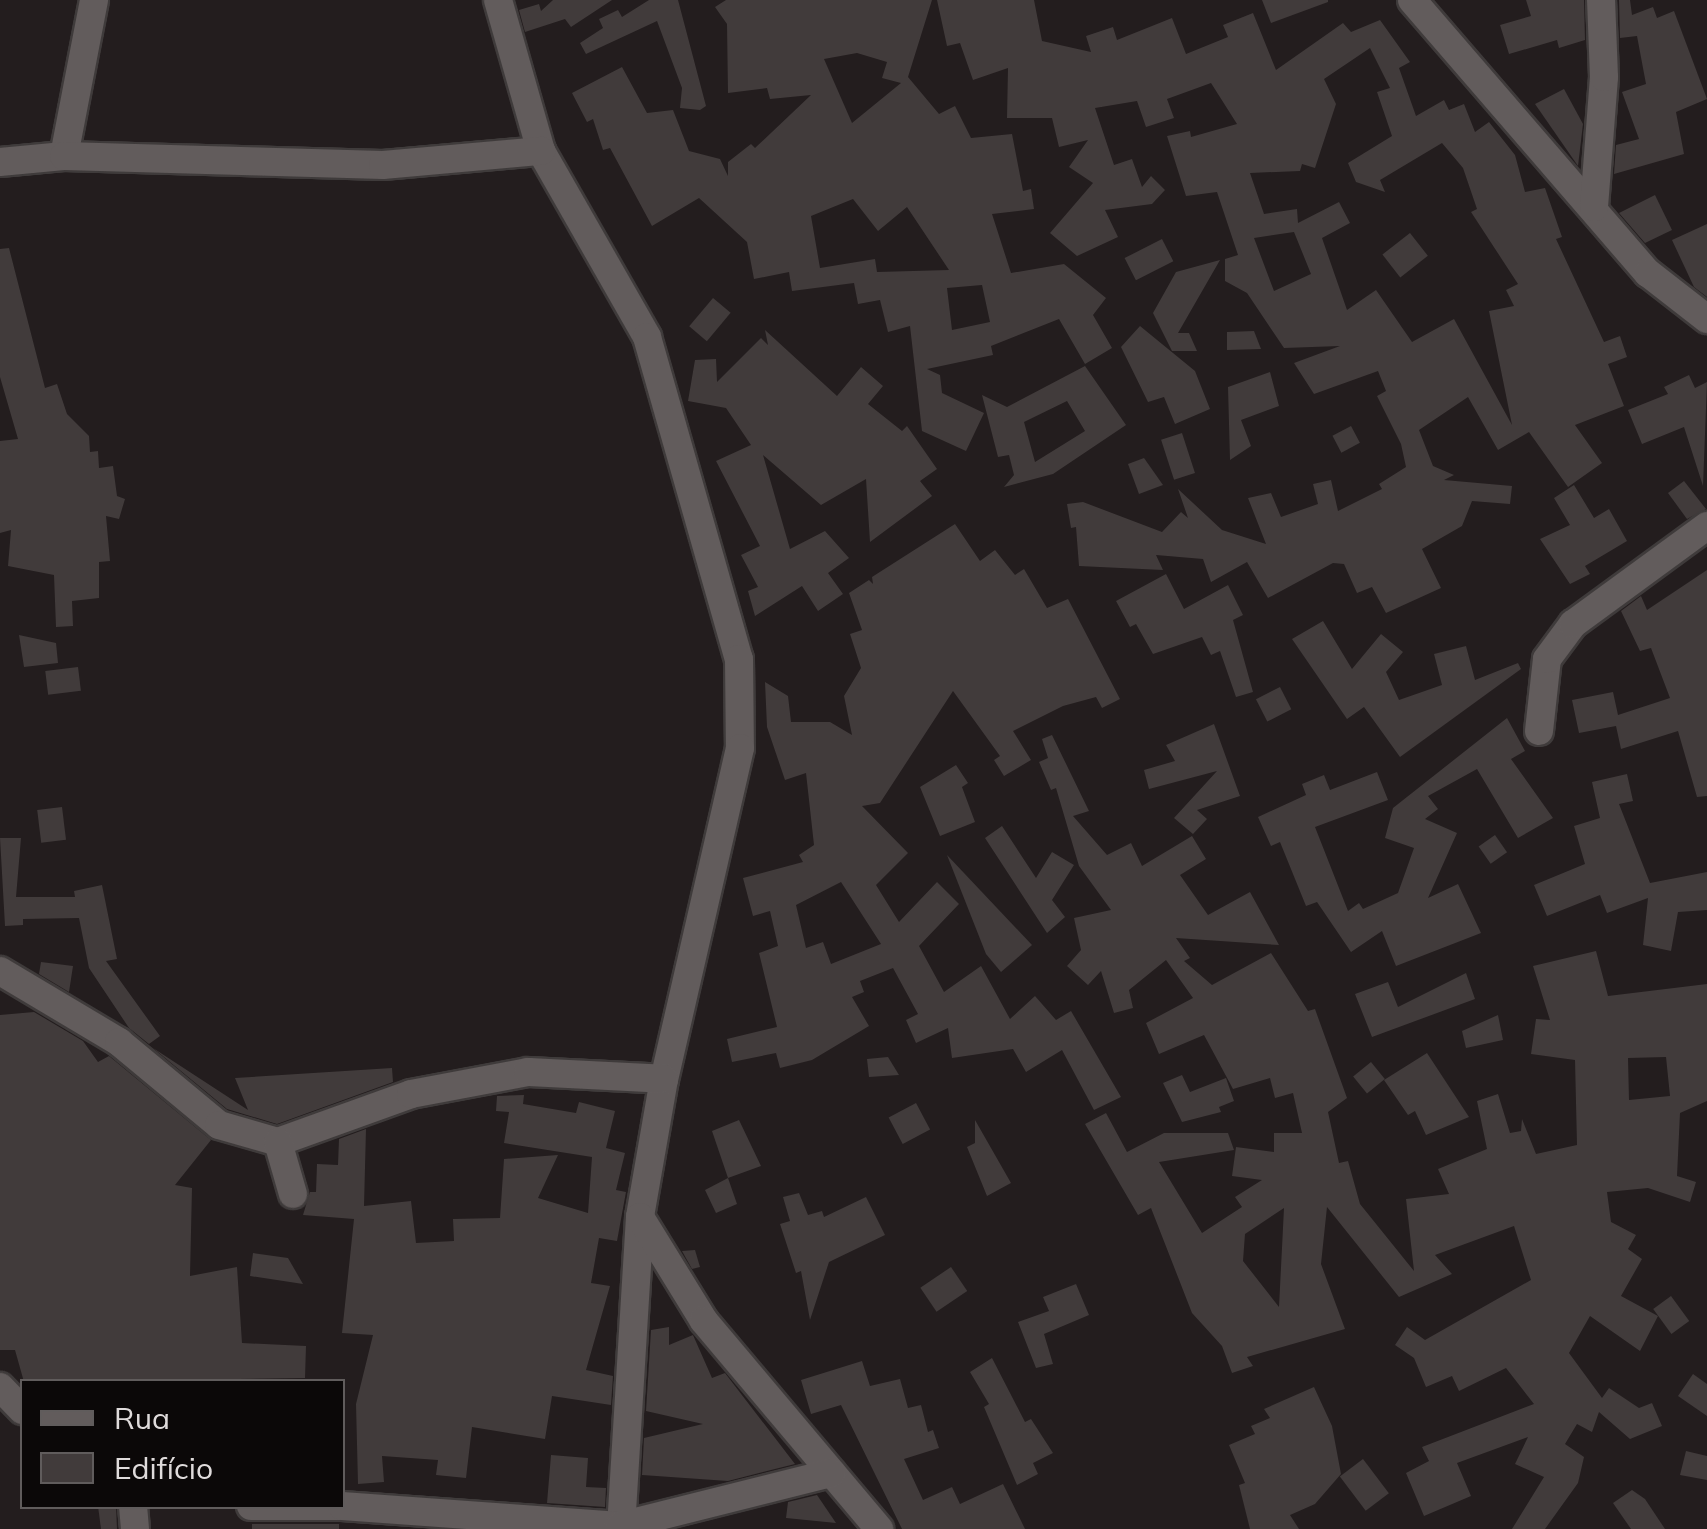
<!DOCTYPE html>
<html>
<head>
<meta charset="utf-8">
<style>
	body { margin:0 }
	#map { position:relative; width:1707px; height:1529px; overflow:hidden; background:#231d1e; font-family:Mulish,sans-serif }
	div>[style] { position:absolute }
	.building>* { inset:0; background:#413b3b; transform-origin:0 0 }
	.roads { filter:drop-shadow(2px 0 #3f3b3b) drop-shadow(-2px 0 #3f3b3b) drop-shadow(0 2px #3f3b3b) drop-shadow(0 -2px #3f3b3b) }
	.minor>* { height:28px; margin:-14px; padding:0 14px; transform-origin:14px; border-radius:14px; background:#625c5c }
	span { translate:-50% -50%; white-space:nowrap; text-align:center; line-height:1.15; -webkit-text-stroke:9px #0b0808; paint-order:stroke }
	.legend { position:absolute; left:20px; top:1379px; width:325px; height:130px; box-sizing:border-box; background:#0b0808; border:2px solid #605c5c; margin:0; padding:12px 18px; list-style:none; font-size:30px; color:#dfdbdb }
	.legend li { display:flex; align-items:center; gap:20px; height:50px }
	.legend b { width:50px; border:2px solid #605c5c }
</style>
</head>
<body>
<div id="map">
	<div class="building">
		<div style="clip-path:polygon(553px 0,612px 0,571px 27px,565px 19px,525px 32px,519px 10px,539px 4px,541px 11px)"></div>
		<div style="clip-path:polygon(649px 0,678px 0,706px 106px,700px 110px,680px 108px,682px 88px,657px 21px,586px 54px,580px 43px,603px 28px,599px 19px,618px 10px,622px 17px)"></div>
		<div style="clip-path:polygon(evenodd,726px 0,932px 0,908px 77px,939px 114px,955px 106px,971px 138px,1012px 134px,1023px 191px,1031px 189px,1034px 209px,992px 214px,1011px 273px,1064px 264px,1106px 298px,1093px 315px,1112px 348px,1085px 364px,1059px 319px,991px 346px,993px 355px,927px 369px,940px 375px,942px 393px,984px 413px,966px 451px,922px 431px,910px 326px,888px 332px,880px 300px,858px 304px,854px 283px,792px 291px,789px 272px,754px 279px,747px 242px,699px 198px,652px 226px,610px 148px,603px 150px,593px 119px,587px 122px,572px 93px,622px 67px,647px 113px,673px 110px,689px 151px,720px 159px,728px 176px,728px 162px,751px 144px,755px 148px,811px 95px,770px 99px,767px 88px,728px 93px,727px 24px,715px 7px,726px 0,857px 53px,887px 62px,882px 78px,901px 83px,852px 123px,824px 59px,857px 53px,726px 0,853px 199px,878px 231px,907px 207px,949px 270px,877px 272px,875px 259px,820px 268px,811px 216px,853px 199px,726px 0,982px 285px,990px 322px,952px 330px,947px 288px,982px 285px)"></div>
		<div style="clip-path:polygon(evenodd,937px 0,1034px 0,1042px 41px,1091px 52px,1086px 36px,1113px 27px,1117px 40px,1172px 18px,1186px 54px,1228px 37px,1223px 25px,1253px 13px,1276px 70px,1343px 23px,1351px 32px,1380px 20px,1410px 62px,1399px 68px,1416px 116px,1444px 100px,1449px 110px,1464px 104px,1475px 132px,1489px 122px,1515px 155px,1525px 192px,1545px 188px,1562px 237px,1556px 239px,1604px 342px,1620px 336px,1627px 357px,1608px 364px,1624px 406px,1575px 425px,1602px 463px,1568px 487px,1529px 432px,1498px 450px,1468px 397px,1419px 430px,1433px 466px,1454px 475px,1444px 480px,1512px 486px,1510px 504px,1472px 501px,1462px 526px,1422px 549px,1441px 588px,1386px 613px,1372px 587px,1357px 593px,1344px 564px,1333px 563px,1268px 598px,1247px 562px,1211px 582px,1203px 559px,1156px 555px,1163px 570px,1079px 566px,1076px 527px,1071px 528px,1067px 504px,1083px 502px,1162px 532px,1181px 512px,1188px 518px,1178px 489px,1222px 530px,1266px 544px,1248px 498px,1271px 493px,1281px 517px,1318px 504px,1313px 484px,1331px 480px,1338px 511px,1382px 489px,1379px 484px,1406px 467px,1401px 444px,1377px 396px,1386px 391px,1378px 371px,1314px 394px,1294px 363px,1340px 346px,1284px 348px,1247px 293px,1225px 281px,1225px 259px,1238px 255px,1217px 192px,1186px 196px,1167px 136px,1190px 131px,1191px 137px,1237px 124px,1211px 83px,1167px 99px,1174px 118px,1146px 127px,1137px 101px,1095px 108px,1114px 165px,1132px 159px,1142px 187px,1151px 176px,1165px 190px,1152px 204px,1105px 210px,1118px 237px,1077px 256px,1050px 233px,1093px 183px,1069px 167px,1088px 140px,1059px 147px,1052px 118px,1007px 118px,1008px 68px,973px 80px,960px 43px,947px 46px,937px 0,1370px 48px,1390px 88px,1377px 92px,1392px 136px,1348px 163px,1356px 182px,1385px 192px,1380px 180px,1442px 143px,1463px 168px,1477px 209px,1471px 212px,1518px 284px,1506px 290px,1514px 306px,1489px 311px,1512px 425px,1454px 319px,1412px 342px,1376px 290px,1347px 310px,1322px 238px,1350px 223px,1339px 202px,1298px 223px,1297px 209px,1264px 214px,1250px 173px,1300px 171px,1302px 164px,1315px 168px,1336px 104px,1324px 79px,1370px 48px,937px 0,1294px 232px,1311px 274px,1274px 291px,1254px 238px,1294px 232px)"></div>
		<div style="clip-path:polygon(1262px 0,1328px 0,1328px 2px,1271px 23px)"></div>
		<div style="clip-path:polygon(1526px 0,1584px 0,1585px 40px,1559px 48px,1557px 40px,1509px 54px,1500px 25px,1531px 16px)"></div>
		<div style="clip-path:polygon(1619px 0,1630px 0,1632px 15px,1653px 7px,1657px 18px,1674px 11px,1707px 99px,1676px 112px,1684px 154px,1614px 174px,1616px 145px,1639px 139px,1622px 92px,1646px 84px,1637px 36px,1620px 38px)"></div>
		<div style="clip-path:polygon(1564px 89px,1583px 124px,1578px 166px,1535px 104px)"></div>
		<div style="clip-path:polygon(1655px 195px,1672px 230px,1645px 243px,1619px 213px)"></div>
		<div style="clip-path:polygon(1707px 224px,1707px 297px,1694px 287px,1672px 240px)"></div>
		<div style="left:1410px;top:233px;width:29px;height:35px;rotate:52deg"></div>
		<div style="left:1162px;top:239px;width:25px;height:42px;rotate:63deg"></div>
		<div style="clip-path:polygon(9px 248px,45px 388px,57px 384px,67px 414px,89px 436px,90px 452px,98px 451px,99px 468px,113px 466px,117px 496px,125px 499px,119px 519px,106px 516px,110px 561px,99px 562px,99px 598px,72px 601px,73px 626px,56px 627px,54px 575px,8px 566px,11px 530px,0 533px,0 441px,18px 439px,0 377px,0 249px)"></div>
		<div style="clip-path:polygon(1220px 260px,1178px 333px,1189px 333px,1197px 351px,1172px 351px,1153px 313px,1176px 272px)"></div>
		<div style="left:713px;top:298px;width:23px;height:37px;rotate:40deg"></div>
		<div style="clip-path:polygon(1140px 326px,1195px 371px,1210px 409px,1175px 424px,1164px 397px,1148px 402px,1121px 347px)"></div>
		<div style="clip-path:polygon(765px 330px,837px 396px,861px 367px,883px 386px,868px 404px,902px 431px,907px 426px,937px 469px,920px 481px,932px 496px,870px 542px,866px 479px,821px 505px,763px 455px,790px 549px,825px 531px,849px 558px,828px 573px,843px 594px,818px 611px,802px 586px,755px 616px,748px 591px,758px 587px,741px 555px,760px 546px,716px 461px,751px 445px,726px 408px,688px 401px,695px 360px,716px 359px,717px 382px,761px 338px,768px 345px)"></div>
		<div style="clip-path:polygon(1254px 331px,1261px 349px,1227px 350px,1227px 332px)"></div>
		<div style="clip-path:polygon(evenodd,1085px 366px,1126px 425px,1053px 474px,1004px 487px,1014px 475px,1009px 455px,998px 457px,982px 395px,1007px 407px,1085px 366px,1067px 401px,1085px 431px,1035px 462px,1024px 422px,1067px 401px)"></div>
		<div style="clip-path:polygon(1270px 372px,1279px 406px,1241px 420px,1251px 446px,1230px 460px,1228px 387px)"></div>
		<div style="clip-path:polygon(1689px 375px,1695px 388px,1707px 382px,1703px 486px,1684px 427px,1642px 444px,1628px 410px,1668px 394px,1664px 387px)"></div>
		<div style="left:1351px;top:426px;width:19px;height:21px;rotate:62deg"></div>
		<div style="left:1182px;top:433px;width:42px;height:22px;rotate:72deg"></div>
		<div style="clip-path:polygon(1144px 458px,1163px 485px,1139px 494px,1128px 464px)"></div>
		<div style="clip-path:polygon(1684px 481px,1706px 509px,1687px 519px,1668px 493px)"></div>
		<div style="clip-path:polygon(1574px 485px,1594px 518px,1609px 509px,1627px 541px,1585px 566px,1590px 574px,1570px 584px,1540px 539px,1570px 525px,1554px 498px)"></div>
		<div style="clip-path:polygon(evenodd,955px 524px,980px 561px,995px 550px,1015px 575px,1024px 569px,1047px 608px,1068px 599px,1120px 699px,1102px 708px,1096px 697px,1063px 706px,1013px 731px,1031px 760px,1004px 776px,994px 760px,1000px 756px,953px 691px,880px 803px,862px 806px,908px 853px,876px 885px,899px 922px,937px 882px,959px 904px,919px 946px,944px 992px,981px 966px,1010px 1019px,1035px 996px,1056px 1020px,1071px 1011px,1121px 1097px,1094px 1110px,1062px 1050px,1026px 1072px,1013px 1049px,952px 1058px,948px 1028px,916px 1043px,906px 1020px,918px 1014px,893px 968px,860px 981px,864px 992px,852px 997px,869px 1026px,812px 1060px,780px 1068px,776px 1053px,732px 1062px,727px 1039px,777px 1027px,759px 953px,778px 946px,770px 911px,753px 916px,743px 878px,803px 862px,799px 855px,814px 845px,806px 773px,785px 780px,767px 727px,765px 682px,788px 696px,791px 722px,830px 722px,852px 735px,844px 696px,861px 668px,850px 634px,862px 630px,849px 593px,869px 580px,873px 584px,872px 577px,955px 524px,841px 882px,881px 944px,831px 964px,823px 942px,806px 948px,796px 905px,841px 882px)"></div>
		<div style="clip-path:polygon(1707px 570px,1707px 796px,1697px 797px,1678px 731px,1621px 749px,1616px 726px,1579px 733px,1572px 700px,1613px 692px,1618px 715px,1670px 698px,1651px 648px,1640px 651px,1621px 611px,1641px 596px,1647px 610px)"></div>
		<div style="clip-path:polygon(1166px 574px,1184px 609px,1228px 585px,1243px 615px,1233px 620px,1253px 692px,1236px 697px,1220px 651px,1211px 655px,1202px 637px,1153px 654px,1136px 624px,1130px 627px,1116px 601px)"></div>
		<div style="clip-path:polygon(1323px 621px,1352px 669px,1381px 634px,1403px 652px,1386px 672px,1399px 700px,1442px 685px,1434px 654px,1466px 646px,1475px 680px,1518px 663px,1521px 669px,1400px 757px,1364px 707px,1347px 719px,1292px 639px)"></div>
		<div style="clip-path:polygon(19px 635px,56px 643px,58px 663px,24px 667px)"></div>
		<div style="left:78px;top:667px;width:24px;height:33px;rotate:83deg"></div>
		<div style="left:1280px;top:687px;width:25px;height:27px;rotate:63deg"></div>
		<div style="clip-path:polygon(1507px 718px,1525px 751px,1511px 759px,1553px 818px,1518px 838px,1477px 769px,1428px 796px,1438px 809px,1425px 819px,1457px 833px,1428px 898px,1458px 884px,1481px 933px,1396px 966px,1382px 931px,1351px 952px,1317px 902px,1306px 906px,1280px 842px,1271px 846px,1258px 817px,1306px 795px,1302px 784px,1324px 775px,1330px 790px,1377px 772px,1388px 800px,1315px 827px,1348px 911px,1359px 903px,1363px 909px,1398px 893px,1414px 848px,1385px 838px,1393px 808px)"></div>
		<div style="clip-path:polygon(1214px 724px,1240px 796px,1197px 810px,1207px 819px,1193px 834px,1174px 818px,1217px 771px,1149px 789px,1144px 770px,1175px 761px,1166px 745px)"></div>
		<div style="clip-path:polygon(evenodd,1052px 735px,1089px 811px,1073px 816px,1107px 855px,1131px 843px,1142px 866px,1192px 836px,1206px 859px,1180px 875px,1208px 915px,1250px 892px,1279px 945px,1176px 938px,1190px 958px,1184px 961px,1212px 985px,1271px 953px,1308px 1011px,1315px 1009px,1347px 1098px,1328px 1112px,1339px 1163px,1348px 1161px,1360px 1204px,1414px 1271px,1406px 1199px,1449px 1194px,1438px 1169px,1487px 1149px,1477px 1101px,1498px 1094px,1510px 1133px,1521px 1131px,1522px 1119px,1536px 1154px,1577px 1145px,1575px 1060px,1531px 1054px,1536px 1019px,1550px 1020px,1533px 966px,1596px 951px,1608px 996px,1707px 984px,1707px 1101px,1680px 1113px,1677px 1176px,1696px 1182px,1690px 1202px,1648px 1188px,1607px 1192px,1611px 1222px,1636px 1235px,1628px 1249px,1642px 1259px,1621px 1296px,1658px 1316px,1640px 1351px,1590px 1316px,1569px 1353px,1602px 1398px,1609px 1388px,1639px 1408px,1652px 1403px,1662px 1426px,1630px 1439px,1599px 1412px,1592px 1432px,1577px 1424px,1565px 1444px,1584px 1457px,1578px 1483px,1545px 1529px,1512px 1529px,1544px 1477px,1515px 1464px,1528px 1437px,1457px 1463px,1471px 1496px,1424px 1516px,1406px 1473px,1429px 1461px,1422px 1447px,1534px 1404px,1506px 1368px,1459px 1391px,1452px 1376px,1426px 1387px,1414px 1358px,1395px 1345px,1407px 1327px,1425px 1340px,1531px 1280px,1514px 1226px,1435px 1255px,1452px 1274px,1399px 1297px,1327px 1207px,1321px 1264px,1345px 1329px,1247px 1357px,1253px 1366px,1232px 1373px,1222px 1346px,1192px 1313px,1151px 1208px,1138px 1215px,1085px 1124px,1106px 1113px,1127px 1152px,1164px 1133px,1228px 1133px,1234px 1150px,1159px 1162px,1202px 1233px,1242px 1207px,1235px 1197px,1262px 1180px,1232px 1176px,1236px 1147px,1274px 1152px,1274px 1133px,1302px 1133px,1293px 1093px,1275px 1098px,1270px 1078px,1233px 1089px,1204px 1035px,1159px 1054px,1146px 1023px,1193px 998px,1166px 960px,1129px 990px,1133px 1008px,1114px 1013px,1101px 971px,1088px 985px,1067px 966px,1081px 950px,1074px 918px,1111px 910px,1079px 866px,1056px 788px,1051px 790px,1039px 762px,1048px 758px,1042px 739px,1052px 735px,1666px 1057px,1670px 1096px,1629px 1100px,1628px 1058px,1666px 1057px,1052px 735px,1284px 1208px,1279px 1307px,1243px 1261px,1245px 1234px,1284px 1208px)"></div>
		<div style="clip-path:polygon(956px 765px,968px 783px,962px 787px,975px 822px,940px 836px,920px 787px)"></div>
		<div style="clip-path:polygon(1627px 774px,1633px 801px,1619px 804px,1650px 883px,1707px 872px,1707px 910px,1678px 912px,1671px 951px,1643px 945px,1648px 898px,1607px 913px,1600px 895px,1547px 916px,1534px 885px,1585px 864px,1574px 826px,1600px 818px,1592px 782px)"></div>
		<div style="left:62px;top:807px;width:33px;height:25px;rotate:83deg"></div>
		<div style="clip-path:polygon(1002px 826px,1036px 878px,1052px 852px,1074px 865px,1052px 900px,1065px 917px,1047px 933px,985px 838px)"></div>
		<div style="left:1495px;top:835px;width:21px;height:20px;rotate:55deg"></div>
		<div style="clip-path:polygon(0 838px,21px 838px,16px 897px,75px 897px,74px 891px,102px 885px,117px 959px,106px 961px,160px 1036px,149px 1044px,129px 1028px,89px 968px,79px 918px,23px 919px,23px 925px,5px 926px)"></div>
		<div style="clip-path:polygon(947px 855px,1032px 945px,1001px 972px,986px 954px)"></div>
		<div style="clip-path:polygon(41px 962px,73px 966px,69px 992px,39px 974px)"></div>
		<div style="clip-path:polygon(1466px 973px,1475px 999px,1372px 1037px,1355px 994px,1388px 982px,1398px 1007px)"></div>
		<div style="clip-path:polygon(34px 1012px,83px 1041px,98px 1062px,109px 1056px,211px 1140px,175px 1185px,192px 1188px,190px 1276px,237px 1267px,242px 1343px,306px 1346px,305px 1378px,24px 1382px,15px 1350px,0 1350px,0 1015px)"></div>
		<div style="clip-path:polygon(1498px 1015px,1503px 1040px,1466px 1048px,1462px 1031px)"></div>
		<div style="clip-path:polygon(153px 1048px,248px 1110px,235px 1078px,392px 1068px,393px 1082px,277px 1124px,227px 1109px)"></div>
		<div style="clip-path:polygon(1427px 1053px,1469px 1117px,1426px 1135px,1415px 1111px,1408px 1115px,1384px 1080px)"></div>
		<div style="clip-path:polygon(888px 1057px,899px 1075px,869px 1077px,867px 1059px)"></div>
		<div style="left:1371px;top:1062px;width:22px;height:23px;rotate:51deg"></div>
		<div style="clip-path:polygon(1182px 1075px,1190px 1092px,1226px 1078px,1234px 1101px,1219px 1107px,1221px 1112px,1182px 1122px,1163px 1083px)"></div>
		<div style="clip-path:polygon(524px 1095px,523px 1104px,576px 1113px,579px 1102px,615px 1111px,606px 1148px,625px 1153px,616px 1190px,626px 1192px,617px 1241px,599px 1238px,591px 1283px,610px 1286px,586px 1370px,613px 1376px,611px 1405px,552px 1396px,545px 1439px,472px 1427px,466px 1478px,436px 1475px,438px 1460px,382px 1456px,384px 1482px,358px 1484px,356px 1404px,373px 1335px,342px 1333px,354px 1219px,303px 1215px,310px 1192px,316px 1192px,317px 1164px,338px 1165px,339px 1139px,366px 1129px,364px 1206px,411px 1201px,416px 1243px,454px 1241px,453px 1219px,500px 1218px,504px 1159px,558px 1155px,538px 1198px,588px 1213px,592px 1157px,504px 1143px,509px 1112px,496px 1111px,497px 1096px)"></div>
		<div style="left:916px;top:1103px;width:30px;height:31px;rotate:62deg"></div>
		<div style="clip-path:polygon(739px 1120px,761px 1166px,728px 1178px,712px 1131px)"></div>
		<div style="clip-path:polygon(975px 1120px,1011px 1183px,987px 1196px,967px 1147px,975px 1143px)"></div>
		<div style="clip-path:polygon(728px 1178px,737px 1204px,716px 1213px,705px 1190px)"></div>
		<div style="clip-path:polygon(799px 1193px,808px 1215px,822px 1211px,824px 1217px,866px 1197px,885px 1235px,829px 1262px,810px 1320px,801px 1271px,796px 1273px,780px 1224px,790px 1221px,783px 1197px)"></div>
		<div style="clip-path:polygon(695px 1250px,700px 1267px,692px 1269px,682px 1251px)"></div>
		<div style="clip-path:polygon(253px 1253px,288px 1258px,303px 1284px,250px 1276px)"></div>
		<div style="left:951px;top:1267px;width:29px;height:37px;rotate:56deg"></div>
		<div style="clip-path:polygon(1076px 1284px,1089px 1315px,1044px 1334px,1053px 1364px,1036px 1368px,1018px 1322px,1049px 1311px,1043px 1297px)"></div>
		<div style="left:1671px;top:1296px;width:31px;height:22px;rotate:54deg"></div>
		<div style="clip-path:polygon(669px 1327px,669px 1345px,693px 1335px,712px 1378px,725px 1373px,795px 1464px,728px 1481px,642px 1475px,644px 1438px,703px 1424px,646px 1411px,651px 1330px)"></div>
		<div style="clip-path:polygon(992px 1358px,1025px 1422px,1031px 1419px,1053px 1453px,1033px 1463px,1038px 1474px,1017px 1485px,984px 1407px,989px 1404px,970px 1372px)"></div>
		<div style="clip-path:polygon(862px 1361px,870px 1386px,900px 1379px,908px 1408px,921px 1405px,928px 1432px,933px 1430px,939px 1448px,904px 1459px,923px 1500px,952px 1487px,960px 1504px,1003px 1484px,1025px 1529px,902px 1529px,841px 1405px,811px 1414px,801px 1380px)"></div>
		<div style="clip-path:polygon(1693px 1374px,1707px 1384px,1707px 1416px,1678px 1396px)"></div>
		<div style="clip-path:polygon(1314px 1387px,1332px 1426px,1341px 1474px,1315px 1504px,1290px 1515px,1299px 1529px,1250px 1529px,1239px 1485px,1245px 1483px,1229px 1445px,1255px 1434px,1251px 1426px,1270px 1418px,1264px 1409px)"></div>
		<div style="clip-path:polygon(1686px 1451px,1707px 1456px,1707px 1480px,1680px 1475px)"></div>
		<div style="clip-path:polygon(551px 1455px,588px 1458px,586px 1487px,606px 1488px,605px 1507px,547px 1503px)"></div>
		<div style="left:1363px;top:1459px;width:43px;height:29px;rotate:53deg"></div>
		<div style="clip-path:polygon(1632px 1490px,1645px 1499px,1665px 1529px,1631px 1529px,1613px 1503px)"></div>
		<div style="clip-path:polygon(817px 1495px,836px 1523px,786px 1518px,788px 1502px)"></div>
		<div style="clip-path:polygon(98px 1506px,116px 1506px,117px 1529px,101px 1529px)"></div>
		<div style="left:252px;top:1524px;width:87px;height:5px"></div>
	</div>
	<div class="roads">
		<div class="minor">
			<div style="left:498px;top:0;width:157px;rotate:74.1deg"></div>
			<div style="left:541px;top:151px;width:214px;rotate:60.3deg"></div>
			<div style="left:647px;top:337px;width:335px;rotate:74.1deg"></div>
			<div style="left:739px;top:659px;width:89px;rotate:89.4deg"></div>
			<div style="left:740px;top:748px;width:340px;rotate:102.9deg"></div>
			<div style="left:664px;top:1079px;width:140px;rotate:99.9deg"></div>
			<div style="left:640px;top:1217px;width:313px;rotate:93.5deg"></div>
			<div style="left:1412px;top:0;width:361px;rotate:49.2deg"></div>
			<div style="left:1648px;top:273px;width:75px;rotate:37.9deg"></div>
			<div style="left:64px;top:156px;width:159px;rotate:-79.1deg"></div>
			<div style="left:0;top:162px;width:64px;rotate:-5.4deg"></div>
			<div style="left:64px;top:156px;width:319px;rotate:1.6deg"></div>
			<div style="left:383px;top:165px;width:159px;rotate:-5.1deg"></div>
			<div style="left:1594px;top:207px;width:130px;rotate:-85.6deg"></div>
			<div style="left:1604px;top:77px;width:77px;rotate:-92.2deg"></div>
			<div style="left:1539px;top:731px;width:72px;rotate:-83.7deg"></div>
			<div style="left:1547px;top:659px;width:44px;rotate:-53.4deg"></div>
			<div style="left:1573px;top:624px;width:166px;rotate:-36.2deg"></div>
			<div style="left:0;top:971px;width:139px;rotate:30.8deg"></div>
			<div style="left:119px;top:1042px;width:130px;rotate:39.7deg"></div>
			<div style="left:219px;top:1125px;width:61px;rotate:16.1deg"></div>
			<div style="left:278px;top:1142px;width:141px;rotate:-19.8deg"></div>
			<div style="left:411px;top:1094px;width:119px;rotate:-10.6deg"></div>
			<div style="left:528px;top:1072px;width:136px;rotate:2.9deg"></div>
			<div style="left:278px;top:1142px;width:54px;rotate:73.9deg"></div>
			<div style="left:640px;top:1217px;width:122px;rotate:58.4deg"></div>
			<div style="left:704px;top:1321px;width:272px;rotate:49.9deg"></div>
			<div style="left:0;top:1387px;width:32px;rotate:46deg"></div>
			<div style="left:133px;top:1506px;width:23px;rotate:85deg"></div>
			<div style="left:251px;top:1506px;width:89px"></div>
			<div style="left:342px;top:1506px;width:279px;rotate:4.1deg"></div>
			<div style="left:620px;top:1526px;width:218px;rotate:-14.1deg"></div>
		</div>
	</div>
	<ul class="legend">
	<li><b style="height:12px;background:#625c5c"></b>Rua</li>
	<li><b style="height:28px;background:#413b3b"></b>Edifício</li>
	</ul>
</div>
</body>
</html>
